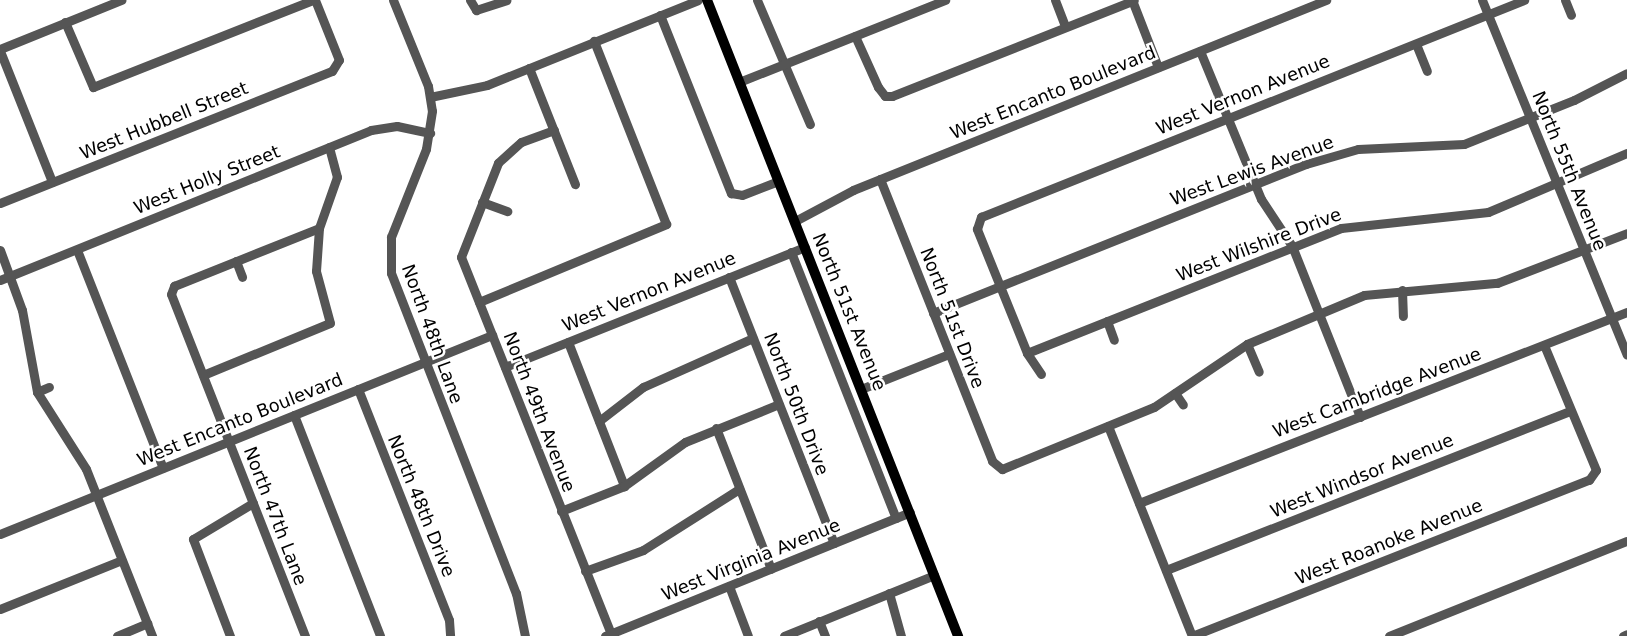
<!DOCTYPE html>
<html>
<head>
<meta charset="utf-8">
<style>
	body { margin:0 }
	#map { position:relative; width:1627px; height:636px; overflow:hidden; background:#fff; font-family:"DejaVu Sans",sans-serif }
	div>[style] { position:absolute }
	.minor>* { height:9px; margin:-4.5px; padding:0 4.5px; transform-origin:4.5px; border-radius:4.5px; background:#555 }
	.major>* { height:10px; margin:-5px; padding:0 5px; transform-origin:5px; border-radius:5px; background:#000 }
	span { translate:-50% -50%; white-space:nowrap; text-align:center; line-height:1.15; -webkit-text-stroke:5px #fff; paint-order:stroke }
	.street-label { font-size:18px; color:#000 }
</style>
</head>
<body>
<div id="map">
	<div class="minor">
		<div style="left:393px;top:0;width:93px;rotate:67.9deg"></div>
		<div style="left:428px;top:86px;width:25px;rotate:81deg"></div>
		<div style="left:432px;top:111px;width:38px;rotate:99deg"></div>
		<div style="left:426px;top:149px;width:95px;rotate:111.7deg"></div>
		<div style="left:391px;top:237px;width:36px;rotate:90deg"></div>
		<div style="left:391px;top:273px;width:344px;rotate:68.7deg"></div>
		<div style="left:516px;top:593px;width:44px;rotate:78.2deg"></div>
		<div style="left:470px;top:0;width:12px;rotate:59deg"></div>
		<div style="left:476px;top:10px;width:32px;rotate:-18deg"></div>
		<div style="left:757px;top:0;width:135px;rotate:66.9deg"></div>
		<div style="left:1055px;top:0;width:28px;rotate:69deg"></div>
		<div style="left:1132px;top:0;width:72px;rotate:68.8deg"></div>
		<div style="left:1482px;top:0;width:383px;rotate:67.8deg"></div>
		<div style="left:1565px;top:0;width:16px;rotate:68deg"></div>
		<div style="left:660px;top:15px;width:192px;rotate:68.3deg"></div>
		<div style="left:731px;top:193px;width:11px;rotate:10deg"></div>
		<div style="left:742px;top:195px;width:39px;rotate:-21deg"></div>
		<div style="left:65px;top:22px;width:71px;rotate:66.7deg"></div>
		<div style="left:93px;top:87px;width:237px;rotate:-21.6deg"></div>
		<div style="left:855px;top:36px;width:56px;rotate:65.7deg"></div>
		<div style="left:878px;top:87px;width:11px;rotate:52deg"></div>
		<div style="left:885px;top:96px;width:7px"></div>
		<div style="left:892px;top:96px;width:260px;rotate:-21.6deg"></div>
		<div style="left:1416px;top:44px;width:29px;rotate:68deg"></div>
		<div style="left:0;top:49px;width:131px;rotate:-22deg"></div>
		<div style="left:0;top:51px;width:141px;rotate:68.3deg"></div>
		<div style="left:1200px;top:51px;width:160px;rotate:67.6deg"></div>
		<div style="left:1261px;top:199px;width:56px;rotate:56.6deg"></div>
		<div style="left:1292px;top:246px;width:184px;rotate:68.3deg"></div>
		<div style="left:529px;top:68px;width:125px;rotate:68.4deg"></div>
		<div style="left:739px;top:82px;width:222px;rotate:-21.7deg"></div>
		<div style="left:430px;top:97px;width:58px;rotate:-11.9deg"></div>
		<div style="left:487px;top:85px;width:227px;rotate:-21.9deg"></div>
		<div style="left:554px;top:130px;width:35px;rotate:160deg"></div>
		<div style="left:521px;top:142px;width:31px;rotate:138deg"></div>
		<div style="left:498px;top:163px;width:101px;rotate:111.5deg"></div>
		<div style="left:461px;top:257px;width:406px;rotate:68.3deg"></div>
		<div style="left:880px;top:179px;width:303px;rotate:68.3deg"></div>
		<div style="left:992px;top:461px;width:13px;rotate:39deg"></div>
		<div style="left:1002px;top:469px;width:164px;rotate:-22.2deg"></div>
		<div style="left:1154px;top:407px;width:112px;rotate:-34.1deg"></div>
		<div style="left:1247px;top:344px;width:127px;rotate:-22.7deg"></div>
		<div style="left:1364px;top:295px;width:134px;rotate:-5.2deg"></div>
		<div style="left:1497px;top:283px;width:139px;rotate:-21deg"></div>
		<div style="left:482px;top:202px;width:27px;rotate:20deg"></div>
		<div style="left:0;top:203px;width:357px;rotate:-21.7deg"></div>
		<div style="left:332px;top:71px;width:13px;rotate:-58deg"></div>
		<div style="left:339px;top:60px;width:65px;rotate:-111.8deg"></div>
		<div style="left:795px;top:221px;width:66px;rotate:-28.1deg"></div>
		<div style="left:853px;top:190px;width:510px;rotate:-21.88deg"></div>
		<div style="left:0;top:250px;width:64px;rotate:69.9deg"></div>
		<div style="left:22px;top:310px;width:83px;rotate:79.6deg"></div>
		<div style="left:37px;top:392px;width:91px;rotate:57.5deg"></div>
		<div style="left:86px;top:469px;width:180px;rotate:68.4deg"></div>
		<div style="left:77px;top:250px;width:234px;rotate:68.5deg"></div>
		<div style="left:791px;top:252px;width:286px;rotate:68.5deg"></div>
		<div style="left:236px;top:261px;width:17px;rotate:69deg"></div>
		<div style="left:729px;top:277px;width:286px;rotate:68.5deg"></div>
		<div style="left:0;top:280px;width:400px;rotate:-22deg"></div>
		<div style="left:371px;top:130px;width:26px;rotate:-9deg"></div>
		<div style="left:397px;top:126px;width:34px;rotate:12deg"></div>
		<div style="left:1402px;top:290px;width:26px;rotate:88deg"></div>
		<div style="left:479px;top:302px;width:203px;rotate:-22.6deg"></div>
		<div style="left:666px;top:224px;width:197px;rotate:-111.5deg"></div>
		<div style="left:933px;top:313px;width:402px;rotate:-21.8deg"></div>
		<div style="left:1306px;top:164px;width:54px;rotate:-16.1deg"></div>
		<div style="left:1358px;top:149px;width:106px;rotate:-2.7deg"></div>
		<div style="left:1464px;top:144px;width:118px;rotate:-21.8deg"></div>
		<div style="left:1574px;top:100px;width:59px;rotate:-27deg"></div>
		<div style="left:1107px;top:321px;width:20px;rotate:70deg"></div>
		<div style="left:568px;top:342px;width:155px;rotate:68.7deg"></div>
		<div style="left:1247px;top:344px;width:30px;rotate:67deg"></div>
		<div style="left:1027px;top:353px;width:338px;rotate:-21.7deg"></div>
		<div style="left:1341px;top:228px;width:148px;rotate:-6.2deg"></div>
		<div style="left:1488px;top:212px;width:151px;rotate:-23deg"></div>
		<div style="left:505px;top:367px;width:323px;rotate:-21.8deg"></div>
		<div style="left:1041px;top:374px;width:25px;rotate:-124deg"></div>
		<div style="left:1027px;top:353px;width:134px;rotate:-112deg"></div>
		<div style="left:977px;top:229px;width:13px;rotate:-72deg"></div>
		<div style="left:981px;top:217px;width:585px;rotate:-21.78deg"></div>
		<div style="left:203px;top:375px;width:137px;rotate:-22.3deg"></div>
		<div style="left:330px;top:323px;width:54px;rotate:-105.1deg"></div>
		<div style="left:316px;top:271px;width:43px;rotate:-86deg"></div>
		<div style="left:319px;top:228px;width:54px;rotate:-70.6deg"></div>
		<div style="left:337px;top:177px;width:31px;rotate:-105deg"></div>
		<div style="left:358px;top:389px;width:248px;rotate:68.5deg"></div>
		<div style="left:449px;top:620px;width:16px;rotate:86deg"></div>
		<div style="left:861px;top:389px;width:95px;rotate:-21.7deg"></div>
		<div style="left:37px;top:392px;width:13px;rotate:-23deg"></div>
		<div style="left:1175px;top:393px;width:14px;rotate:56deg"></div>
		<div style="left:294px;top:415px;width:237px;rotate:68.7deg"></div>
		<div style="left:599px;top:421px;width:56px;rotate:-37.7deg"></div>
		<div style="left:643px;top:387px;width:120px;rotate:-24deg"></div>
		<div style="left:1108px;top:426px;width:226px;rotate:68.2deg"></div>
		<div style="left:716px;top:428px;width:151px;rotate:68.7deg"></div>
		<div style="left:1139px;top:503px;width:524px;rotate:-21.38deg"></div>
		<div style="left:561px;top:511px;width:68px;rotate:-21.6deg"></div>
		<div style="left:624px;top:486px;width:75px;rotate:-35.8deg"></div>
		<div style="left:685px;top:442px;width:101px;rotate:-22deg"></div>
		<div style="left:0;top:534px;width:531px;rotate:-22.02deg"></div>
		<div style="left:1166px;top:570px;width:434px;rotate:-21.5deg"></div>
		<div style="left:585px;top:571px;width:62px;rotate:-19.9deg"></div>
		<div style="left:643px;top:550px;width:114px;rotate:-32.4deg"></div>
		<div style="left:729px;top:586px;width:53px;rotate:69.2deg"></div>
		<div style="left:889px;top:593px;width:45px;rotate:74.4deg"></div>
		<div style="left:0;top:609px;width:131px;rotate:-21.9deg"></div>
		<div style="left:819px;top:621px;width:16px;rotate:68deg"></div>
		<div style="left:117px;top:636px;width:33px;rotate:-23deg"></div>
		<div style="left:230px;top:636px;width:104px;rotate:-110.9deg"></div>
		<div style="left:193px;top:539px;width:70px;rotate:-31deg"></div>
		<div style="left:305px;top:636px;width:367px;rotate:-111.4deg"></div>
		<div style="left:171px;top:294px;width:9px;rotate:-69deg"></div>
		<div style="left:174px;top:286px;width:156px;rotate:-21.8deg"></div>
		<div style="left:605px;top:636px;width:329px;rotate:-22.1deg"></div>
		<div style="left:784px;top:636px;width:162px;rotate:-22.1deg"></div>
		<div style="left:1192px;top:636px;width:427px;rotate:-21.5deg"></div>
		<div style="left:1589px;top:480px;width:12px;rotate:-55deg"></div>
		<div style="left:1596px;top:470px;width:135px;rotate:-112.6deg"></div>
		<div style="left:1389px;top:636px;width:256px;rotate:-21.8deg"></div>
		<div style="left:1623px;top:636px;width:4px;rotate:-27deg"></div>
	</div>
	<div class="major">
		<div style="left:707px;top:0;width:684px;rotate:68.46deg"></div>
	</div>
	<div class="street-label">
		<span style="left:1053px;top:93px;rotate:-22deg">West Encanto Boulevard</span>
		<span style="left:1243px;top:95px;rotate:-22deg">West Vernon Avenue</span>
		<span style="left:164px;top:121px;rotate:-22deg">West Hubbell Street</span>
		<span style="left:1252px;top:171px;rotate:-20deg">West Lewis Avenue</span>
		<span style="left:1569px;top:171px;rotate:68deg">North 55th Avenue</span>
		<span style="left:207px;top:180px;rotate:-22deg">West Holly Street</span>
		<span style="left:1259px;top:245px;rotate:-21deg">West Wilshire Drive</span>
		<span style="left:649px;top:292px;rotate:-22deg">West Vernon Avenue</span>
		<span style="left:849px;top:312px;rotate:68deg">North 51st Avenue</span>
		<span style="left:952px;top:318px;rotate:69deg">North 51st Drive</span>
		<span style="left:432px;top:334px;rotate:70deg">North 48th Lane</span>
		<span style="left:1377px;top:393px;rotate:-21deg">West Cambridge Avenue</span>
		<span style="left:796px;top:404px;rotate:69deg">North 50th Drive</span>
		<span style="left:539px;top:412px;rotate:69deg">North 49th Avenue</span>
		<span style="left:240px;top:420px;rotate:-22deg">West Encanto Boulevard</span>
		<span style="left:1362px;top:476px;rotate:-22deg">West Windsor Avenue</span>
		<span style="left:421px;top:506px;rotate:68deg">North 48th Drive</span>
		<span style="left:275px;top:516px;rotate:69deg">North 47th Lane</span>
		<span style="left:1389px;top:542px;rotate:-22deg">West Roanoke Avenue</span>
		<span style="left:751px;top:560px;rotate:-22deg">West Virginia Avenue</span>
	</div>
</div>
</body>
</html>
